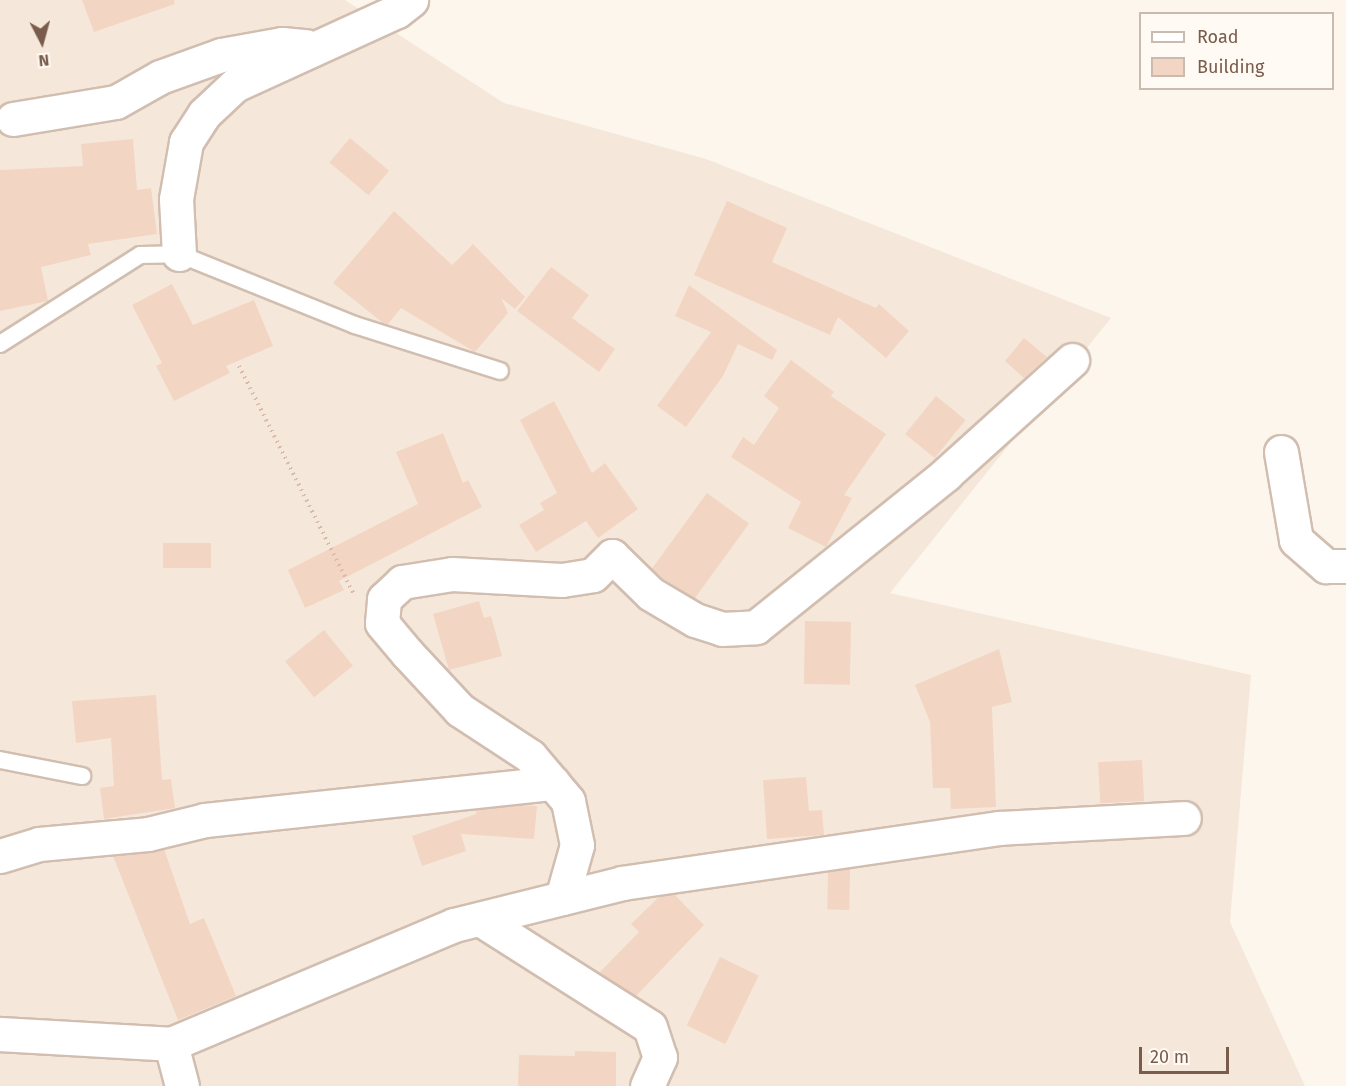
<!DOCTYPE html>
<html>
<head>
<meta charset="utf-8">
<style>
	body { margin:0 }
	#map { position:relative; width:1346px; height:1086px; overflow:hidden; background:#fdf6ec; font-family:"Fira Sans",sans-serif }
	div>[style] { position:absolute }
	.residential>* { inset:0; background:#f5e8da }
	.building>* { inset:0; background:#f3d5c3; transform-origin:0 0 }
	.path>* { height:4px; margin-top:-2px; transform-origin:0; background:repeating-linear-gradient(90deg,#d9b8a5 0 1.5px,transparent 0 6px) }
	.roads { filter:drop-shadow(2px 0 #d1beb0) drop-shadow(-2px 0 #d1beb0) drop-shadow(0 2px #d1beb0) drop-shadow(0 -2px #d1beb0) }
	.lane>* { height:16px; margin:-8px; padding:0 8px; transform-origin:8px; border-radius:8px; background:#fff }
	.street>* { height:33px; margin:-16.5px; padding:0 16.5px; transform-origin:16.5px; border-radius:16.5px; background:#fff }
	span { translate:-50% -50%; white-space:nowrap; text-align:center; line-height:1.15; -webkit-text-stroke:4.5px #fffaf3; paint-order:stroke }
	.legend { position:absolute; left:1139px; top:12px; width:195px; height:78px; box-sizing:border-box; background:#fffaf3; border:2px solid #cabbb1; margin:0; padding:8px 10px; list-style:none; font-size:18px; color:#7a5c4d }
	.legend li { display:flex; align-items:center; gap:12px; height:30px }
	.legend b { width:30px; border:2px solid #cabbb1 }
	.north { position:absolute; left:12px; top:12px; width:60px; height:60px; -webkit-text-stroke:4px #fffaf3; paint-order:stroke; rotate:174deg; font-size:16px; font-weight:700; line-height:24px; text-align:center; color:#7a5c4d }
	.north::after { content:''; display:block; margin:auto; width:21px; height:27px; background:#7a5c4d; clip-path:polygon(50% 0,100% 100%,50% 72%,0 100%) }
	.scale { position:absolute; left:1139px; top:1047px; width:90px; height:27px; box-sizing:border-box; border:3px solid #7a5c4d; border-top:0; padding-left:8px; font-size:18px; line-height:21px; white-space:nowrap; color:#7a5c4d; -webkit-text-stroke:4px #fffaf3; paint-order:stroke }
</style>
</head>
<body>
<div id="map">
	<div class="residential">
		<div style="clip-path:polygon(0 0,345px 0,504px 103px,706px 159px,1111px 318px,890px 593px,1251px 675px,1230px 922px,1305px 1086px,0 1086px)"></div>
	</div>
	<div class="building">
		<div style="clip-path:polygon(82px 0,174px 0,175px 4px,94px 32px)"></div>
		<div style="left:350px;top:138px;width:51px;height:32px;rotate:40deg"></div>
		<div style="clip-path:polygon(133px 139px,137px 190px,151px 188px,157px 234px,88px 244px,91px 255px,41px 267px,48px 301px,0 311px,0 170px,83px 166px,81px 144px)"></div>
		<div style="clip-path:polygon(727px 201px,787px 228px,772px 262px,876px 308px,879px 304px,909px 331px,886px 358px,838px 317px,830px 335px,694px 275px)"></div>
		<div style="clip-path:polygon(394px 211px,452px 265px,473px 244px,525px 297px,515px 309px,501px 298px,508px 313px,475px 352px,401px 308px,388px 324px,383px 323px,333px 283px)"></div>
		<div style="clip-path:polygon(551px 267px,589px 295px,572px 318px,615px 349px,599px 372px,517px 311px)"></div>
		<div style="clip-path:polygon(172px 284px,193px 325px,254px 300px,273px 346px,226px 366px,230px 373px,174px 401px,156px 366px,162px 363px,132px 305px)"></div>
		<div style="clip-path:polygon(689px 285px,777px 350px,772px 360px,738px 344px,723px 376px,686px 427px,657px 406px,711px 332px,675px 316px)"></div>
		<div style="clip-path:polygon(1024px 338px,1047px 357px,1024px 378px,1005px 361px)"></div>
		<div style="clip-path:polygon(791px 360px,834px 392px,831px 396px,886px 434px,844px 495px,852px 498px,826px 547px,788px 528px,801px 502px,731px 457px,743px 437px,754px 445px,779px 408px,764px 396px)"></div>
		<div style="left:936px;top:396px;width:38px;height:49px;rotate:39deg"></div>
		<div style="clip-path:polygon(554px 401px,592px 473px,605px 463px,638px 509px,598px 538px,586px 521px,536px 552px,519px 525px,544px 510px,540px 503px,557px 493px,520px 420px)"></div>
		<div style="clip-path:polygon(443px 433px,463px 483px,468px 480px,482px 507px,339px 581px,344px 590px,305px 608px,288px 570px,418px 504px,396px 452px)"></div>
		<div style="left:707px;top:493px;width:52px;height:95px;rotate:36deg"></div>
		<div style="left:163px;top:543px;width:48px;height:25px"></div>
		<div style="clip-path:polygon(479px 601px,484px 618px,491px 616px,502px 656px,449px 670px,433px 614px)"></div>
		<div style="left:805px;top:621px;width:46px;height:63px;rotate:1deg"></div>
		<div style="left:324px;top:630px;width:46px;height:50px;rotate:51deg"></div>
		<div style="clip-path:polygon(999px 649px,1012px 702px,992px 707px,996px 807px,951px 809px,950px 788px,933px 788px,930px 722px,915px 685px)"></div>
		<div style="clip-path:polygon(156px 695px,162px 780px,171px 779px,175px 808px,104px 819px,100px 788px,114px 786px,111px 738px,76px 743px,72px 701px)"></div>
		<div style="left:1142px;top:760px;width:41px;height:44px;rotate:87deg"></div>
		<div style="clip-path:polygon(806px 777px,809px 811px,822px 810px,824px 835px,767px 839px,763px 780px)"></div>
		<div style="clip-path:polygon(521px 805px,537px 806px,534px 839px,461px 834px,466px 851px,422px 866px,412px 836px,476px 814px,477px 810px)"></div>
		<div style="clip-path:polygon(164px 849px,190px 924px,204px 918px,236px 996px,178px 1020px,113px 856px)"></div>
		<div style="left:850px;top:869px;width:41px;height:22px;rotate:91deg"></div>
		<div style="clip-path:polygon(674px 894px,704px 925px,636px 996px,599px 973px,639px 932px,631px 924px,659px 897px)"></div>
		<div style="left:720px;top:957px;width:43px;height:76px;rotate:26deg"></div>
		<div style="clip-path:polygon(575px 1051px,616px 1052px,616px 1086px,518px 1086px,519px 1055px,575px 1056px)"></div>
	</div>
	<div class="path">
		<div style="left:239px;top:366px;width:254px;rotate:63.3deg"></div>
	</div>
	<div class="roads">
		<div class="lane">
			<div style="left:0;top:344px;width:166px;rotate:-32.4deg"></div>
			<div style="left:140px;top:255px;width:39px;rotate:-1deg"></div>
			<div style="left:179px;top:254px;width:190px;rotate:22deg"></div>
			<div style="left:355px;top:325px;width:152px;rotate:17.6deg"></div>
			<div style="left:0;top:760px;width:84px;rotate:11deg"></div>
		</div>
		<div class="street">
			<div style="left:13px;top:119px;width:104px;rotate:-9.4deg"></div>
			<div style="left:116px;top:102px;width:51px;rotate:-29.6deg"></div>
			<div style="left:160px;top:77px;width:65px;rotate:-19.8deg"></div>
			<div style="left:221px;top:55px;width:62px;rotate:-10.2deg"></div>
			<div style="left:282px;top:44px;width:24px;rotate:5deg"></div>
			<div style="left:179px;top:254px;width:55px;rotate:-93.1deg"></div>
			<div style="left:176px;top:199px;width:58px;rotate:-80deg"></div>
			<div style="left:186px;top:142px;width:33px;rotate:-57deg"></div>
			<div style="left:204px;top:114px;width:42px;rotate:-43.1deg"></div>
			<div style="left:235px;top:85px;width:178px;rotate:-24.6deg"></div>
			<div style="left:397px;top:11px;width:18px;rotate:-38deg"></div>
			<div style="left:1281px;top:452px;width:89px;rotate:80.3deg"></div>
			<div style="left:1296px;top:540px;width:40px;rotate:41deg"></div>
			<div style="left:1326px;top:566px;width:20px"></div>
			<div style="left:0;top:856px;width:41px;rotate:-17.1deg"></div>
			<div style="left:39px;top:844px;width:109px;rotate:-5.2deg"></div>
			<div style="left:148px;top:834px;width:59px;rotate:-13.8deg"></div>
			<div style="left:205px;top:820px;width:350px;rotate:-6.1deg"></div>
			<div style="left:562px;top:898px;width:55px;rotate:-74.2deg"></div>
			<div style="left:577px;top:845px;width:45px;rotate:-101.6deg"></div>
			<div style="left:568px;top:801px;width:59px;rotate:-130.2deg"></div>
			<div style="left:530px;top:756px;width:84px;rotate:-146.7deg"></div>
			<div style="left:460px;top:710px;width:78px;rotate:-132.9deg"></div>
			<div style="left:407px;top:653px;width:39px;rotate:-130deg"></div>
			<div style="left:382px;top:623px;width:24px;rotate:-85deg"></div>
			<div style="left:384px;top:599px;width:25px;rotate:-43deg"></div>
			<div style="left:402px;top:582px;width:51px;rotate:-9.1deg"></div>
			<div style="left:452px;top:574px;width:110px;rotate:3.1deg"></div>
			<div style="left:562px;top:580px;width:31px;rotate:-9deg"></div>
			<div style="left:593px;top:575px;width:27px;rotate:-45deg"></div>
			<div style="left:612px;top:556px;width:54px;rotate:44.3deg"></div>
			<div style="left:651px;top:594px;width:51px;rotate:30.6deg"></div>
			<div style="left:695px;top:620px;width:28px;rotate:18deg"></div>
			<div style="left:722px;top:629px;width:34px;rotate:-3deg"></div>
			<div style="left:756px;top:627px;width:244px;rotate:-38.8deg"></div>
			<div style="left:946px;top:474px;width:170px;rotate:-42.1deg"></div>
			<div style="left:480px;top:919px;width:201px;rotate:32.4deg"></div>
			<div style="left:650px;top:1027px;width:32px;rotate:72deg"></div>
			<div style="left:660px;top:1057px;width:32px;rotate:114deg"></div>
			<div style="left:0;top:1034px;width:171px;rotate:3.3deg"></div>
			<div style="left:171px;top:1044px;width:307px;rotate:-22.8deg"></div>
			<div style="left:454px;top:925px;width:173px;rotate:-14deg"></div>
			<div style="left:622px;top:883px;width:381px;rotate:-8.3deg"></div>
			<div style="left:999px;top:828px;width:185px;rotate:-3.1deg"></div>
			<div style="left:171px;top:1044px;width:43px;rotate:75.3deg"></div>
		</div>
	</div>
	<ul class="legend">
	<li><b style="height:8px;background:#fff"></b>Road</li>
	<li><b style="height:16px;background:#f3d5c3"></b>Building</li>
	</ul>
	<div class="north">N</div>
	<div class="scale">20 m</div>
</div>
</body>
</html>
